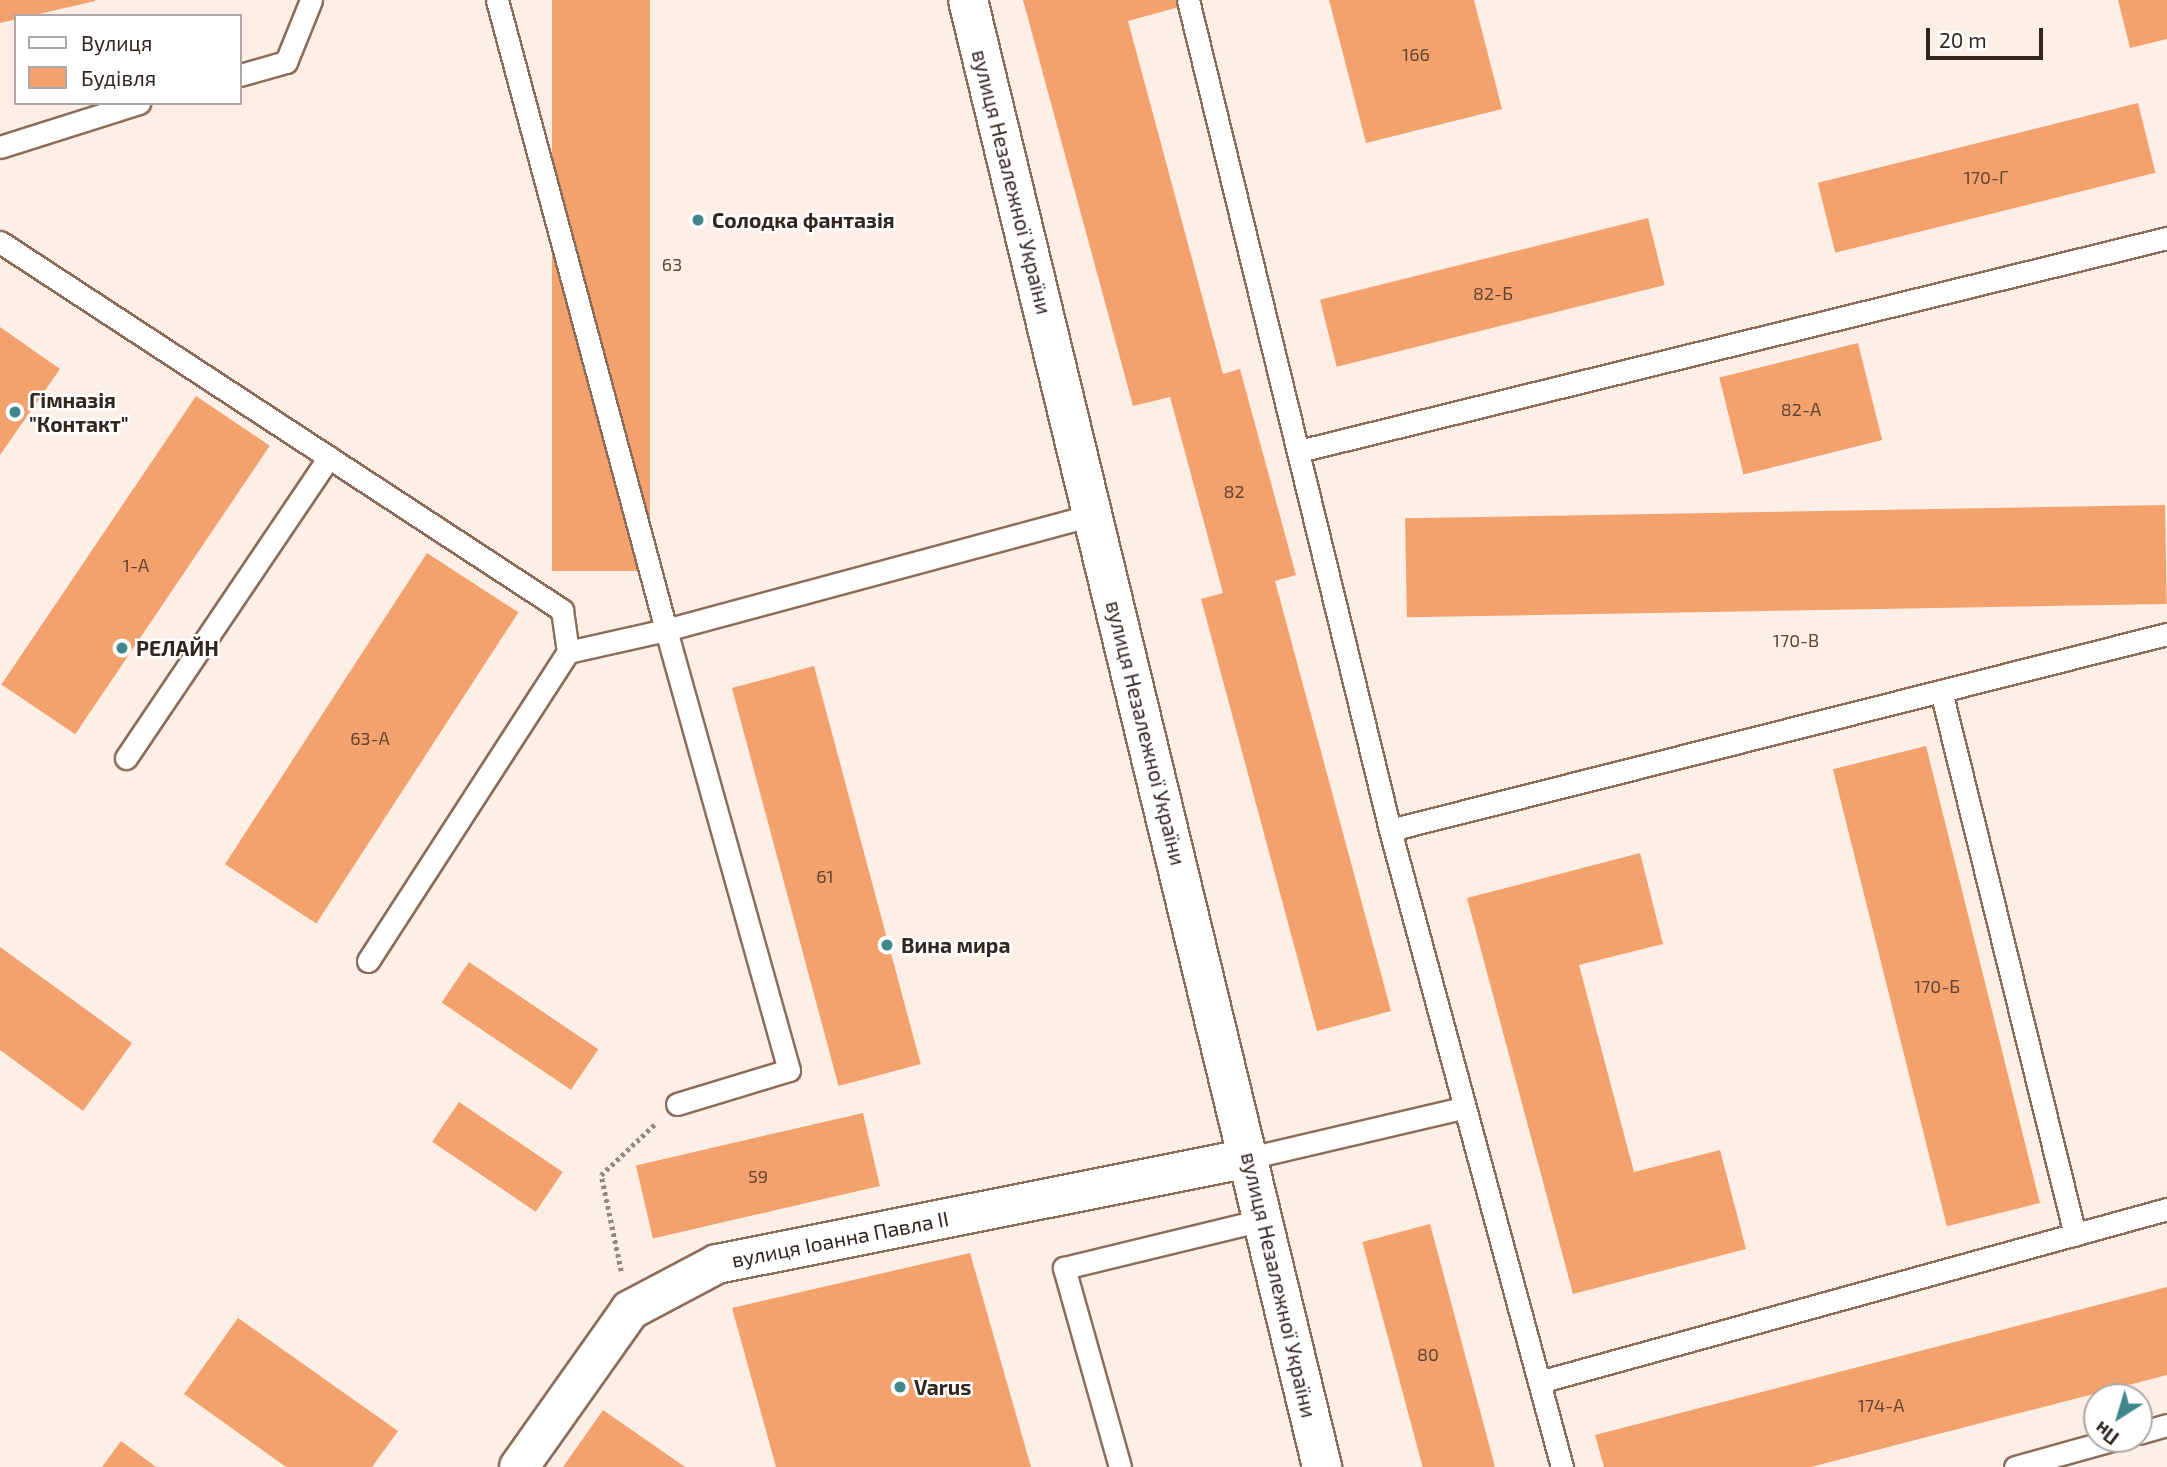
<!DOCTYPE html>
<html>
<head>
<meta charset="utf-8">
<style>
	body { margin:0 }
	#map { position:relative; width:2167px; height:1467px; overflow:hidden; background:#fdefe6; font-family:"Exo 2",sans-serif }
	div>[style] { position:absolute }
	.building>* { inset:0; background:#f3a16d; transform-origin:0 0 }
	.path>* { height:4.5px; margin-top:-2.25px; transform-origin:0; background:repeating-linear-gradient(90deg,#95877f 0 3.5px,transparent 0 7px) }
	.roads { filter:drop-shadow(2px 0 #8c6d5a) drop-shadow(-2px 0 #8c6d5a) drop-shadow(0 2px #8c6d5a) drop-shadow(0 -2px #8c6d5a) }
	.lane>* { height:21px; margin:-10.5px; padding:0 10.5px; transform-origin:10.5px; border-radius:10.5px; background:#fff }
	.street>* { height:38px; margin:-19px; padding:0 19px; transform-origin:19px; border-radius:19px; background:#fff }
	.secondary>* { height:38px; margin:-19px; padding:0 19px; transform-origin:19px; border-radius:19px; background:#fff }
	.dots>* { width:19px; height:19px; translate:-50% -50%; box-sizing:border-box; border:4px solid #fff; border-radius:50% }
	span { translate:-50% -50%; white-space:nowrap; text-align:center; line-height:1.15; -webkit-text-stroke:5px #fff; paint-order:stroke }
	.number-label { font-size:18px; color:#634532 }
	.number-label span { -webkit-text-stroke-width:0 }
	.street-label { font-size:21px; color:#33261e }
	.poi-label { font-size:21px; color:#33261e; font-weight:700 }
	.left { translate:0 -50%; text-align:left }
	.legend { position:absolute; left:14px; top:14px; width:228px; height:91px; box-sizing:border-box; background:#fff; border:2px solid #ada8a5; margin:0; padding:9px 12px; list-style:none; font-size:21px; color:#33261e }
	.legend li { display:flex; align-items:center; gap:14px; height:35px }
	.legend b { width:35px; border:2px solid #ada8a5 }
	.north { position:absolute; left:2083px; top:1383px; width:70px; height:70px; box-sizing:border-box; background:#fff; border:2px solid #ada8a5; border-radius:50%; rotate:217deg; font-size:19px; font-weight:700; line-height:28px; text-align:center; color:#33261e }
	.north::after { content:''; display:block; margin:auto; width:24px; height:32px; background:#3f878a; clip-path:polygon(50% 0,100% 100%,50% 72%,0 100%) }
	.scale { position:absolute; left:1926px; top:28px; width:117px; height:32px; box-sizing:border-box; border:4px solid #33261e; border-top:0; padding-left:9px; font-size:21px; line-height:24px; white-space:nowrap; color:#33261e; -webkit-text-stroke:5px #fff; paint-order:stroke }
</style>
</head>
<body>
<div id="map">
	<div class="building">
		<div style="clip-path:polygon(0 0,95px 0,95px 1px,0 23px)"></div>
		<div style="left:552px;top:0;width:98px;height:571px"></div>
		<div style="clip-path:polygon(1023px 0,1177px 0,1179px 7px,1128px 21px,1223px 374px,1240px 369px,1296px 575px,1275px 581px,1391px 1011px,1317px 1031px,1201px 599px,1223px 593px,1170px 397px,1133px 406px)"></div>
		<div style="clip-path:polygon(1329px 0,1474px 0,1502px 109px,1366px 143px)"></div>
		<div style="clip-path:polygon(2118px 0,2167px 0,2167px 39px,2130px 48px)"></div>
		<div style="left:2138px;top:103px;width:72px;height:330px;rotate:76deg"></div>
		<div style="left:1648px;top:218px;width:69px;height:338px;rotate:76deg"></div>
		<div style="clip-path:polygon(0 327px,60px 369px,0 455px)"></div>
		<div style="left:1858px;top:343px;width:100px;height:143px;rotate:76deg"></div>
		<div style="left:196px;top:396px;width:89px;height:348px;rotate:34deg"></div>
		<div style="left:2165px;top:505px;width:99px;height:760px;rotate:89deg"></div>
		<div style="left:427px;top:553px;width:109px;height:371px;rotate:33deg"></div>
		<div style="left:814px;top:666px;width:412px;height:85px;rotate:75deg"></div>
		<div style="left:1926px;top:746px;width:471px;height:96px;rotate:76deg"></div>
		<div style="clip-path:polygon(1640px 853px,1663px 944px,1579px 965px,1634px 1172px,1720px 1150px,1746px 1249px,1573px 1294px,1467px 898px)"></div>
		<div style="clip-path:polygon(0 947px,132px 1043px,83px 1111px,0 1050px)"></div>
		<div style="left:469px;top:962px;width:156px;height:49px;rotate:34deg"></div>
		<div style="left:459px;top:1102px;width:125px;height:48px;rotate:34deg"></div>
		<div style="left:863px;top:1113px;width:75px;height:233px;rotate:77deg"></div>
		<div style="left:1430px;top:1224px;width:251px;height:70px;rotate:75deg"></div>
		<div style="clip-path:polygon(970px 1253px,1031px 1467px,776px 1467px,732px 1308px)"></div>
		<div style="clip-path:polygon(2167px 1287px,2167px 1375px,1811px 1467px,1604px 1467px,1595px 1435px)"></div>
		<div style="clip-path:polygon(238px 1318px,398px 1431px,372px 1467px,286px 1467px,184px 1394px)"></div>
		<div style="clip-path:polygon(603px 1410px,685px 1467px,563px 1467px)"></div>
		<div style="clip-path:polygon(121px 1441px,156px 1467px,102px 1467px)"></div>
	</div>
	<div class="path">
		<div style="left:621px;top:1271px;width:98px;rotate:-101.8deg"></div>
		<div style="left:601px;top:1175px;width:76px;rotate:-43.4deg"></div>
	</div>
	<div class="roads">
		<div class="lane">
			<div style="left:497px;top:0;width:652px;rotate:74.98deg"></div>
			<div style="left:666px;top:630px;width:442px;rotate:-15.1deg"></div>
			<div style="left:1188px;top:0;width:854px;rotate:76.32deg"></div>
			<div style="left:1390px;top:830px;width:660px;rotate:74.89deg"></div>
			<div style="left:240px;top:75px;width:48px;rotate:-15.8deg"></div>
			<div style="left:286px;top:62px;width:67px;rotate:-68deg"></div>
			<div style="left:0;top:147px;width:146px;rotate:-17.6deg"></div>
			<div style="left:0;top:242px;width:672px;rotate:33.22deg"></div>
			<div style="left:562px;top:610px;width:42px;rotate:81.9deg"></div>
			<div style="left:1299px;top:451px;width:894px;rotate:-13.79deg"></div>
			<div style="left:1941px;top:691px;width:560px;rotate:76.16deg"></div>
			<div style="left:126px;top:758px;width:363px;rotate:-56deg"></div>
			<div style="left:1390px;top:830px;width:801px;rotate:-14.16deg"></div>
			<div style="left:368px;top:961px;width:368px;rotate:-57.1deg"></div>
			<div style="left:568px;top:652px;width:100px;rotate:-12.7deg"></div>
			<div style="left:666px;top:630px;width:457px;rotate:74.4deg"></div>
			<div style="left:789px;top:1070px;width:117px;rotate:163.1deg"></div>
			<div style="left:1249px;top:1158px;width:220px;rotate:-13.2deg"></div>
			<div style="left:1539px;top:1382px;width:651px;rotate:-15.4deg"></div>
			<div style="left:2139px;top:1433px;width:29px;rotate:-16deg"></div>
			<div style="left:1120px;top:1467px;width:207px;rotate:-105.7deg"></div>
			<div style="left:1064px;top:1268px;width:205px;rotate:-13.6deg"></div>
			<div style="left:2015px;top:1467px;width:105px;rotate:-15.5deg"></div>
		</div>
		<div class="street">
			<div style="left:519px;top:1467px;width:192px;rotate:-54.7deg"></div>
			<div style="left:630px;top:1310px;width:98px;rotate:-27.9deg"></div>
			<div style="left:717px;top:1264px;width:542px;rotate:-11.27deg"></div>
		</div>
		<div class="secondary">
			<div style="left:968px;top:0;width:1509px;rotate:76.43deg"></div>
		</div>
	</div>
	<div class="dots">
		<div style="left:698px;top:220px;background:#3f878a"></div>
		<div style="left:15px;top:412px;background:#3f878a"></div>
		<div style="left:122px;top:648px;background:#3f878a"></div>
		<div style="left:887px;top:945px;background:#3f878a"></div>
		<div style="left:900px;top:1387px;background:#3f878a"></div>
	</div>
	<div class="number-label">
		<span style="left:1416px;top:54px">166</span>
		<span style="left:1986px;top:177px">170-Г</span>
		<span style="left:672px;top:264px">63</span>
		<span style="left:1493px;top:293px">82-Б</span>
		<span style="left:1801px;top:409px">82-А</span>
		<span style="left:1234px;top:491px">82</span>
		<span style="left:136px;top:565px">1-А</span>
		<span style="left:1796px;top:640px">170-В</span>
		<span style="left:370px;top:738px">63-А</span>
		<span style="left:825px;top:876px">61</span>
		<span style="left:1937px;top:986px">170-Б</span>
		<span style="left:758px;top:1176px">59</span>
		<span style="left:1428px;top:1354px">80</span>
		<span style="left:1881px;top:1405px">174-А</span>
	</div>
	<div class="street-label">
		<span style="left:1012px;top:182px;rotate:76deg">вулиця Незалежної України</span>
		<span style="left:1146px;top:733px;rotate:76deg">вулиця Незалежної України</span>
		<span style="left:840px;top:1239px;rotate:-11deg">вулиця Іоанна Павла ІІ</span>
		<span style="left:1279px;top:1285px;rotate:77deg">вулиця Незалежної України</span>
	</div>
	<div class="poi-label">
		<span class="left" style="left:712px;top:220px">Солодка фантазія</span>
		<span class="left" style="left:29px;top:412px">Гімназія<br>"Контакт"</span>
		<span class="left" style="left:136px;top:648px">РЕЛАЙН</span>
		<span class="left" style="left:901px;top:945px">Вина мира</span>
		<span class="left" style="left:914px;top:1387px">Varus</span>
	</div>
	<ul class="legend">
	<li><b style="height:9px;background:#fff"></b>Вулиця</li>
	<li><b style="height:19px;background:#f3a16d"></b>Будівля</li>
	</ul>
	<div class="north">Пн</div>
	<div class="scale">20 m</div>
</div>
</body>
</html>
